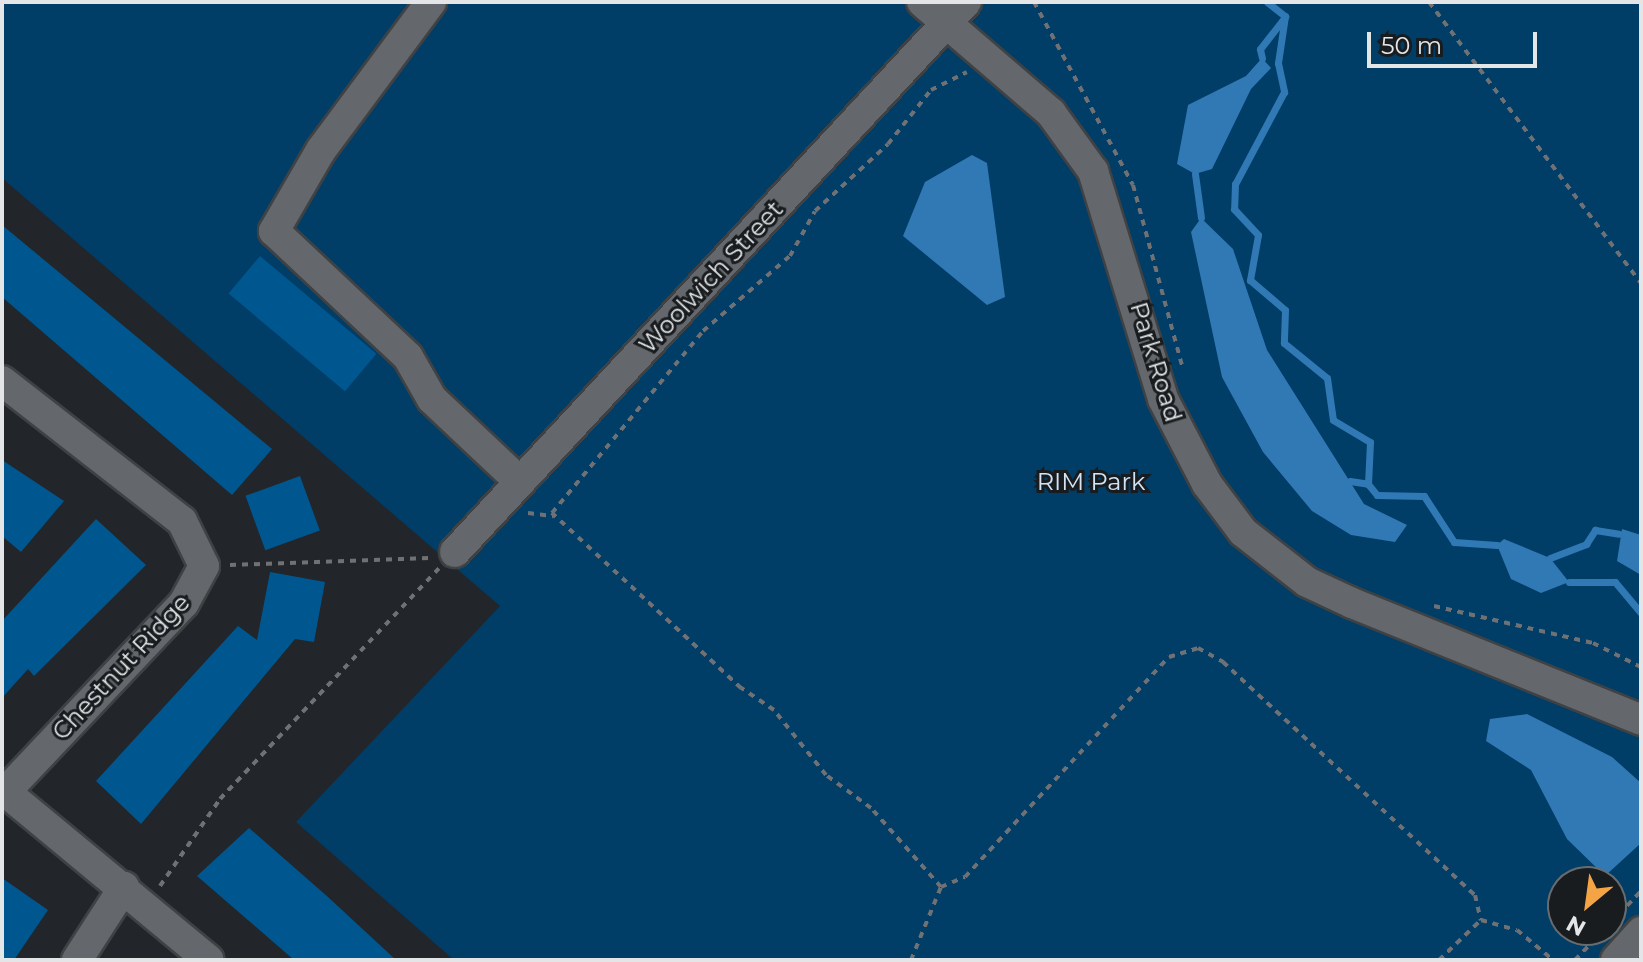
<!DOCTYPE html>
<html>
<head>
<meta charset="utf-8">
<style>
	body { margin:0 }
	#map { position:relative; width:1643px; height:962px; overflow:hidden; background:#222529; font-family:Montserrat,sans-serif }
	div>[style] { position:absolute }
	.green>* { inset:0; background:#003d67 }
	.water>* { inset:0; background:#3079b4 }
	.stream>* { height:7px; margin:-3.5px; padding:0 3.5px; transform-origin:3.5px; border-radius:3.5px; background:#3079b4 }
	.building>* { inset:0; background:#00578f; transform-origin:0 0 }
	.path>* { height:4px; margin-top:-2px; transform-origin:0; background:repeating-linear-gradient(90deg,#6f7174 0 6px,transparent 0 12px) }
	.roads { filter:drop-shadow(2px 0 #3f4244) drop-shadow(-2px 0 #3f4244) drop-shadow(0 2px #3f4244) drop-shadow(0 -2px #3f4244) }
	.minor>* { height:30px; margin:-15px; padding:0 15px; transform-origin:15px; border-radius:15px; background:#64686c }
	span { translate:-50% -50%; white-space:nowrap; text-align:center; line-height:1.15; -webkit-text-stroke:6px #181c1f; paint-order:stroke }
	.street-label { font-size:24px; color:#e3e5e7 }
	.park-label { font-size:24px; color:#d2e4f4 }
	.frame { position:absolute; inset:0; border:4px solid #e3e5e7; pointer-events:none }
	.north { position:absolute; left:1547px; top:866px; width:80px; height:80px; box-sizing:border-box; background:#181c1f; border:2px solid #696c6f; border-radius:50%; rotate:209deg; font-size:22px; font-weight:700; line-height:32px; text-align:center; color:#e3e5e7 }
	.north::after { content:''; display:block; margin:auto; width:28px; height:36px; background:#f4a345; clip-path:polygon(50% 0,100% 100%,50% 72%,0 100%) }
	.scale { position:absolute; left:1367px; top:32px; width:170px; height:36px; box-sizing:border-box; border:4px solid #e3e5e7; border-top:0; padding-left:10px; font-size:24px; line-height:28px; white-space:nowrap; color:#e3e5e7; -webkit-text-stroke:6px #181c1f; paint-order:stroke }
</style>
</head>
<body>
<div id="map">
	<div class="green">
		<div style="clip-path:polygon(evenodd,2px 2px,1641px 2px,1641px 960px,454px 960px,296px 822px,500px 606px,2px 178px,2px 2px,1563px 882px,1611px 882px,1611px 930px,1563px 930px,1563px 882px)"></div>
	</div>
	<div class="water">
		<div style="clip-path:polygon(1262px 58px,1271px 68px,1251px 89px,1212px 169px,1195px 174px,1177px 164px,1188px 105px,1246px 76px)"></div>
		<div style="clip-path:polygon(972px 155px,987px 163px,1005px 297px,987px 305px,903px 236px,925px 182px)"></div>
		<div style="clip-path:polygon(1201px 218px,1233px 249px,1267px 350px,1364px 504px,1407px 525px,1395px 542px,1351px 535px,1312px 511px,1263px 452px,1222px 377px,1191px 232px)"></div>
		<div style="clip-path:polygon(1622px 529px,1641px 535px,1641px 575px,1617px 561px)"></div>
		<div style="clip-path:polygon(1504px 539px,1550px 558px,1569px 582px,1541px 593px,1511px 579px,1497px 545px)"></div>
		<div style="clip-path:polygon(1527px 714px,1612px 757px,1641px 783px,1641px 843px,1605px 876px,1567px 839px,1531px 770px,1486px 741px,1490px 719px)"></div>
	</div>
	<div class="stream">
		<div style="left:1267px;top:2px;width:23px;rotate:38deg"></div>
		<div style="left:1285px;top:16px;width:48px;rotate:98.5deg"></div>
		<div style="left:1278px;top:63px;width:30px;rotate:78deg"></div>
		<div style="left:1284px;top:92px;width:104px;rotate:118deg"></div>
		<div style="left:1235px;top:184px;width:25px;rotate:92deg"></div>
		<div style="left:1234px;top:209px;width:35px;rotate:47deg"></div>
		<div style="left:1258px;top:235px;width:46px;rotate:100.1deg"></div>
		<div style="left:1250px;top:280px;width:46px;rotate:40.6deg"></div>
		<div style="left:1285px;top:310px;width:33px;rotate:92deg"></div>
		<div style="left:1284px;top:343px;width:55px;rotate:39.1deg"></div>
		<div style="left:1327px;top:378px;width:42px;rotate:81.9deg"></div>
		<div style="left:1333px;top:420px;width:43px;rotate:30.7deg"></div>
		<div style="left:1370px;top:442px;width:42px;rotate:92.7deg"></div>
		<div style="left:1368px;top:484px;width:14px;rotate:51deg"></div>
		<div style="left:1377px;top:495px;width:47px;rotate:1.2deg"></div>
		<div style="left:1424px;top:496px;width:55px;rotate:56.9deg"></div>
		<div style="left:1454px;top:542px;width:43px;rotate:4deg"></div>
		<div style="left:1262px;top:58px;width:9px;rotate:-103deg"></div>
		<div style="left:1260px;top:49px;width:41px;rotate:-52deg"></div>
		<div style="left:1195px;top:174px;width:44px;rotate:82.2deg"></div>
		<div style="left:1350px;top:481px;width:18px;rotate:9deg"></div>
		<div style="left:1550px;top:558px;width:39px;rotate:-21deg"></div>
		<div style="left:1586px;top:544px;width:17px;rotate:-57deg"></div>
		<div style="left:1595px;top:530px;width:24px;rotate:9deg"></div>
		<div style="left:1569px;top:582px;width:46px"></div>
		<div style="left:1615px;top:582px;width:40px;rotate:50deg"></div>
	</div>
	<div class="building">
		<div style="clip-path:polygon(2px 225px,272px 449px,232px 495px,2px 297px)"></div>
		<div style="left:260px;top:256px;width:152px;height:49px;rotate:40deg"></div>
		<div style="clip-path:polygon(2px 460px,64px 501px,21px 552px,2px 536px)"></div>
		<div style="left:300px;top:476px;width:58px;height:58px;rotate:70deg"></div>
		<div style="clip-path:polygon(96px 519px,146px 565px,34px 676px,28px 669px,2px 698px,2px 621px)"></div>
		<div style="clip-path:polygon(270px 572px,325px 582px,314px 642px,295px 639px,141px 824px,96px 781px,238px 626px,257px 640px)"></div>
		<div style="clip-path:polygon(249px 828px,328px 897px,396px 960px,294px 960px,197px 876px)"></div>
		<div style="clip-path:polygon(2px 878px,48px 910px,14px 960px,2px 960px)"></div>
	</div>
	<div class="path">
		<div style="left:1034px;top:2px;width:208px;rotate:61.6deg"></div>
		<div style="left:1133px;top:185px;width:187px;rotate:74.8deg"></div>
		<div style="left:1429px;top:2px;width:352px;rotate:53deg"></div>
		<div style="left:528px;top:513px;width:26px;rotate:7deg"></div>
		<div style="left:230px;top:565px;width:199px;rotate:-2deg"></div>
		<div style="left:1434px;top:606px;width:163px;rotate:13.1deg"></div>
		<div style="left:1593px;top:643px;width:54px;rotate:26.6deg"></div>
		<div style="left:160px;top:886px;width:106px;rotate:-55.4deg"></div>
		<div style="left:220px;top:799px;width:318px;rotate:-46.5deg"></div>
		<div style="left:941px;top:887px;width:106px;rotate:-131.5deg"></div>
		<div style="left:871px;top:808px;width:56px;rotate:-143.7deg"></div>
		<div style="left:826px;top:775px;width:83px;rotate:-128.7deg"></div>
		<div style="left:774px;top:710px;width:40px;rotate:-146deg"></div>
		<div style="left:741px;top:688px;width:258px;rotate:-137.2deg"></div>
		<div style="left:552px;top:513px;width:236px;rotate:-50.3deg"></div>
		<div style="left:703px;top:331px;width:115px;rotate:-40.8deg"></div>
		<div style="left:790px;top:256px;width:51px;rotate:-60.9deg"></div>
		<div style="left:815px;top:211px;width:99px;rotate:-42.5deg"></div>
		<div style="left:888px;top:144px;width:69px;rotate:-51.5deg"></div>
		<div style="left:931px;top:90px;width:40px;rotate:-26.6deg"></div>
		<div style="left:1611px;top:923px;width:44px;rotate:-46.8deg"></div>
		<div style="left:911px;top:960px;width:79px;rotate:-67.7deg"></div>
		<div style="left:941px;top:887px;width:26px;rotate:-23deg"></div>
		<div style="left:965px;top:877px;width:300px;rotate:-47.2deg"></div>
		<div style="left:1169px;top:657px;width:30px;rotate:-17deg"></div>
		<div style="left:1198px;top:648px;width:29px;rotate:29deg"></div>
		<div style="left:1223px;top:662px;width:343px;rotate:42.8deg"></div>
		<div style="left:1475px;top:895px;width:26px;rotate:77deg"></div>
		<div style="left:1439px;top:960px;width:58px;rotate:-43.6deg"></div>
		<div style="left:1481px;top:920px;width:37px;rotate:16deg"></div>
		<div style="left:1517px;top:930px;width:47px;rotate:39.8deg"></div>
		<div style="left:1575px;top:960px;width:42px;rotate:-46deg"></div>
	</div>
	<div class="roads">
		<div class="minor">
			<div style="left:431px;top:2px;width:184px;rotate:126.6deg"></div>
			<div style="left:321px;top:150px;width:94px;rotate:120.1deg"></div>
			<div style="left:274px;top:231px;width:184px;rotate:43.2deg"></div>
			<div style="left:408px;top:357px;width:48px;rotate:60.3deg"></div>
			<div style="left:432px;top:399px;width:121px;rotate:43.3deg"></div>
			<div style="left:922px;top:2px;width:170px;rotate:40.7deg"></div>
			<div style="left:1051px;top:113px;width:72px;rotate:54.1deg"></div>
			<div style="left:1093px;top:171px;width:239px;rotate:72.9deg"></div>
			<div style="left:1163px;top:399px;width:96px;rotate:62.6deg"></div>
			<div style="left:1207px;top:484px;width:60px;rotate:53.1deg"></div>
			<div style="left:1243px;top:532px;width:81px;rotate:38deg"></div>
			<div style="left:1307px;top:582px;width:50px;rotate:25deg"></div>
			<div style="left:1352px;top:603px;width:312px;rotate:22deg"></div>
			<div style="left:2px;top:381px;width:228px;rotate:37.9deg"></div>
			<div style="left:182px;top:521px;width:50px;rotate:63.9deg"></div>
			<div style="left:204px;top:566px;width:42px;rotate:118.4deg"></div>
			<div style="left:184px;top:603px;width:260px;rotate:133.4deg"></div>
			<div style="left:455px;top:552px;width:751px;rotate:-47.11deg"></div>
			<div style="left:2px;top:789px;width:268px;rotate:39.6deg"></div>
			<div style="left:77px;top:960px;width:87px;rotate:-57.2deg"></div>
			<div style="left:1616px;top:960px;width:38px;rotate:-48deg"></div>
		</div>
	</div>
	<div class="street-label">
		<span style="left:711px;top:277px;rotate:-47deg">Woolwich Street</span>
		<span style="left:1156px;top:362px;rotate:73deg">Park Road</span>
		<span style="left:121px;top:667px;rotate:-47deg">Chestnut Ridge</span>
	</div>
	<div class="park-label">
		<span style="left:1091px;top:482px">RIM Park</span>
	</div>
	<div class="frame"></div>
	<div class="north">N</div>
	<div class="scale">50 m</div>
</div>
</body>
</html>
